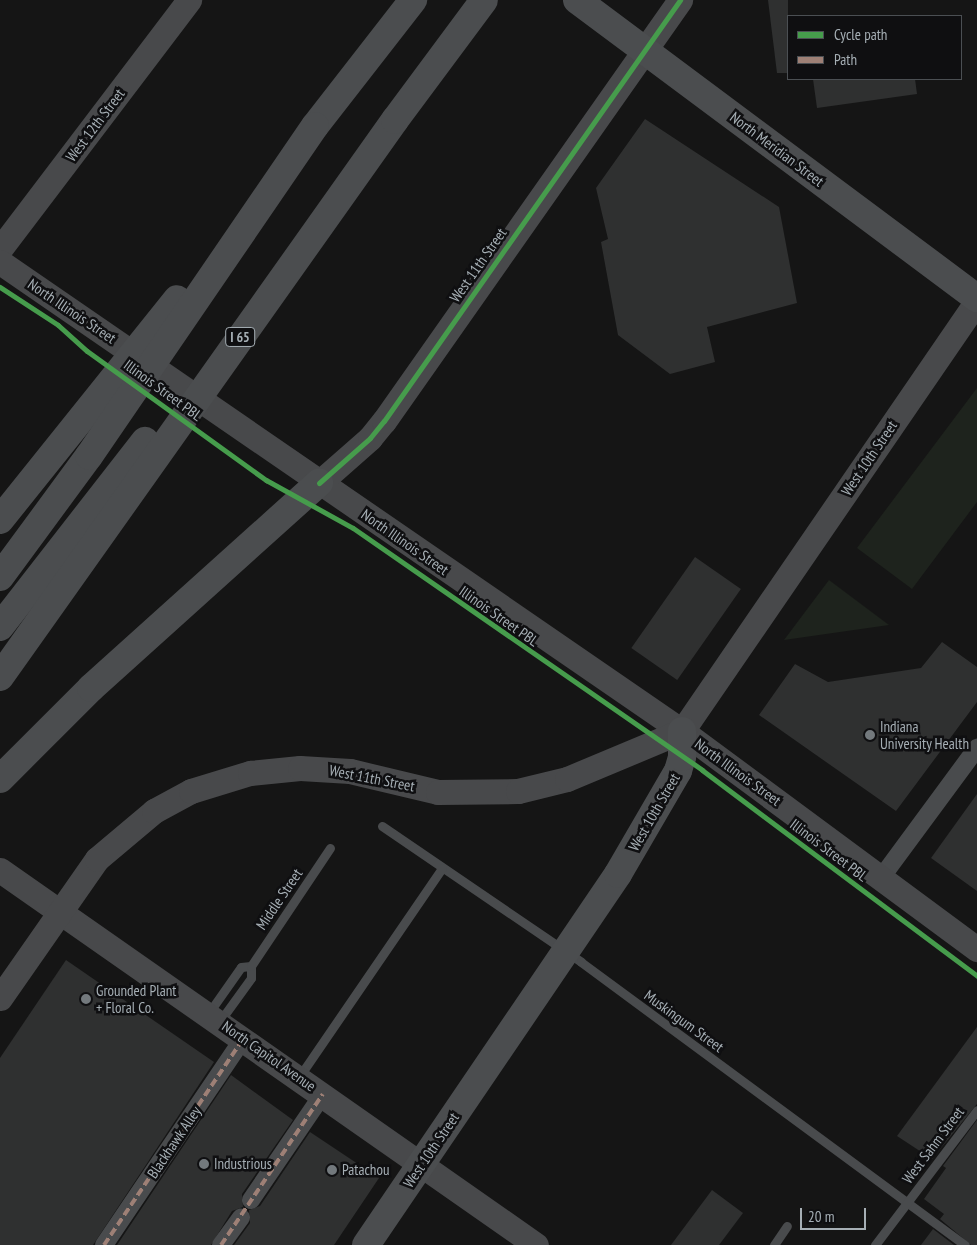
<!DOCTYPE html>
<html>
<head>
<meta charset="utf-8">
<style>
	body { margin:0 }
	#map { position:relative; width:977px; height:1245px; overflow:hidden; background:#151515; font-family:"PT Sans Narrow",sans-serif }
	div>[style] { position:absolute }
	.green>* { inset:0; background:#1e231d }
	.building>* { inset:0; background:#2f3030; transform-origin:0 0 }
	.lane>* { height:9px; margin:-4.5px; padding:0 4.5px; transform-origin:4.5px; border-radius:4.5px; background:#494b4d }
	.street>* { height:18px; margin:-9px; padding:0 9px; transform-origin:9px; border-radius:9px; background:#494b4d }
	.secondary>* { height:25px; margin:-12.5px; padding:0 12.5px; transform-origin:12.5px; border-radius:12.5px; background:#48494b }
	.primary>* { height:28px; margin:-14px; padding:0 14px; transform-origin:14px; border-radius:14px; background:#4b4d4f }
	.highway>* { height:28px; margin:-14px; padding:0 14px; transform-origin:14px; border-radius:14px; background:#4b4d4f }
	.highway-bridge>* { height:28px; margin:-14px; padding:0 14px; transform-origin:14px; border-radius:14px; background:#4b4d4f }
	.quiet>* { height:4px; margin-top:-2px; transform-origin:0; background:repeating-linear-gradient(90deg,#9e8076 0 8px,transparent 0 12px) }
	.cycleway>* { height:5px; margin:-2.5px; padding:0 2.5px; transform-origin:2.5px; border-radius:2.5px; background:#469c4c }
	.dots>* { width:14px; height:14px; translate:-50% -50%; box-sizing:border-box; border:2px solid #0f0f11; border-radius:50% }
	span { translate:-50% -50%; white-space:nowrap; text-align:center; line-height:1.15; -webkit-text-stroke:5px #0f0f11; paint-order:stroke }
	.shield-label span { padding:1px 4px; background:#0f0f11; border:1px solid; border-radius:4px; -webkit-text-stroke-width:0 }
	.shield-label { font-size:14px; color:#a6afb5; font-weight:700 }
	.street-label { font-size:15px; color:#a6afb5 }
	.poi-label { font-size:15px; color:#a6afb5 }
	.left { translate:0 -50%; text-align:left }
	.legend { position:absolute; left:787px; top:15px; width:175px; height:65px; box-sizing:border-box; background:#0f0f11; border:1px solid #4b4f53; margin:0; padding:6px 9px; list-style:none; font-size:15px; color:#a6afb5 }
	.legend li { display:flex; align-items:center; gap:10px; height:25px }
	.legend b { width:25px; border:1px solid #4b4f53 }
	.scale { position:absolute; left:800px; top:1208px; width:66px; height:22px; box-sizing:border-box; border:2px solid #a6afb5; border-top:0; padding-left:6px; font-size:15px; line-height:18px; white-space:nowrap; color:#a6afb5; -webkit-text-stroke:4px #0f0f11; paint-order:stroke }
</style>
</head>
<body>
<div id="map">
	<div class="green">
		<div style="clip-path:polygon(977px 388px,977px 502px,912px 589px,857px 548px)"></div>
		<div style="clip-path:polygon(829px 580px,889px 625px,784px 640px)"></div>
	</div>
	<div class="building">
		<div style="clip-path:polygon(768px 0,788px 0,788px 73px,777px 73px)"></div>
		<div style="clip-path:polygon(813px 79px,915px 79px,917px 94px,817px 108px)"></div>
		<div style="clip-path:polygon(645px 119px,779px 207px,797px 303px,707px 327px,715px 362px,670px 374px,618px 335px,601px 242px,608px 239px,596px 188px)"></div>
		<div style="left:695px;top:557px;width:56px;height:111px;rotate:35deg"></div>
		<div style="clip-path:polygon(942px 642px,977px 667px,977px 702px,896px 811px,759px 715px,795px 664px,828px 682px,921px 668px)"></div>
		<div style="clip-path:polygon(977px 794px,977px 891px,931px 858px)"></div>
		<div style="clip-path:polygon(66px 960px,214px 1062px,93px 1245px,0 1245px,0 1058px)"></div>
		<div style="clip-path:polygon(977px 1027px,977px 1104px,932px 1159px,897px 1136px)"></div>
		<div style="clip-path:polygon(231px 1075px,293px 1120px,242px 1194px,243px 1207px,232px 1211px,211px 1245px,117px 1245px)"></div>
		<div style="clip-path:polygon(977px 1120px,977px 1245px,971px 1245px,940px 1219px,944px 1214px,924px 1199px,946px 1168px,943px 1166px)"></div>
		<div style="clip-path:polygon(310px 1132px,379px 1178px,334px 1245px,234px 1245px,250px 1223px,249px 1210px,260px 1206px)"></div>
		<div style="clip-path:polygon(712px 1190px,743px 1213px,719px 1245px,671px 1245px)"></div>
		<div style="clip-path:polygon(933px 1229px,954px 1245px,921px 1245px)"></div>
	</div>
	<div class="lane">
		<div style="left:382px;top:826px;width:241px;rotate:34.3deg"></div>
		<div style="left:581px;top:962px;width:477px;rotate:36.4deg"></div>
		<div style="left:208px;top:1014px;width:57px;rotate:-54.9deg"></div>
		<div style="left:241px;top:967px;width:10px;rotate:-6deg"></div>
		<div style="left:220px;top:1021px;width:53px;rotate:-54.2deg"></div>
		<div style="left:251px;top:978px;width:12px;rotate:-90deg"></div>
		<div style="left:251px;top:966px;width:142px;rotate:-56.2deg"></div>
		<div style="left:299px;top:1077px;width:253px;rotate:-55.6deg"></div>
		<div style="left:774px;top:1245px;width:23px;rotate:-56deg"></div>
		<div style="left:875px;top:1245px;width:169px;rotate:-52.9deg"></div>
	</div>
	<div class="street">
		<div style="left:881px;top:878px;width:162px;rotate:-53.6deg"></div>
		<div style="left:251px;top:1200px;width:128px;rotate:-55.8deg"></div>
		<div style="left:104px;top:1245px;width:249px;rotate:-56deg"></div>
		<div style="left:221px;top:1245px;width:34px;rotate:-54deg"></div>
	</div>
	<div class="secondary">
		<div style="left:0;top:249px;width:313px;rotate:-52.8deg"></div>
		<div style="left:0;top:262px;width:828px;rotate:34.52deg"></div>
		<div style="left:682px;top:731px;width:367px;rotate:36.5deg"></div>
		<div style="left:319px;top:483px;width:68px;rotate:-41.4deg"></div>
		<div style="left:370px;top:438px;width:22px;rotate:-51deg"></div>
		<div style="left:384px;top:421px;width:515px;rotate:-54.89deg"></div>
		<div style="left:682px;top:731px;width:521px;rotate:-55.55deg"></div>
		<div style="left:0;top:870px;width:654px;rotate:34.98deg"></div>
		<div style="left:0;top:998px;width:169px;rotate:-55.1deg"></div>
		<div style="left:97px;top:859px;width:75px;rotate:-40.1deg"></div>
		<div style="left:154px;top:811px;width:42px;rotate:-28.4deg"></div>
		<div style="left:191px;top:791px;width:62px;rotate:-17deg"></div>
		<div style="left:250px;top:773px;width:50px;rotate:-5.7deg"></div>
		<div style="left:300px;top:768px;width:50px;rotate:3.4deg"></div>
		<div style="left:350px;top:771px;width:90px;rotate:13.4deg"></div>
		<div style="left:438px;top:792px;width:80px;rotate:-0.7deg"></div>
		<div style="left:518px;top:791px;width:50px;rotate:-13.8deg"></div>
		<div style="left:567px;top:779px;width:125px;rotate:-22.7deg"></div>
	</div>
	<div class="primary">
		<div style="left:577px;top:0;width:499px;rotate:36.7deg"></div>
		<div style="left:366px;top:1245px;width:448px;rotate:-55.8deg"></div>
		<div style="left:618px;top:874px;width:119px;rotate:-59.8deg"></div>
		<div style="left:678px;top:771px;width:15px;rotate:-74deg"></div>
		<div style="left:682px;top:757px;width:26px;rotate:-90deg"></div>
	</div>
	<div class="highway">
		<div style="left:315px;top:126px;width:160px;rotate:-52.1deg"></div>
		<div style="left:0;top:779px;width:129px;rotate:-45deg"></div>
		<div style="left:91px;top:688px;width:307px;rotate:-42deg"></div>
	</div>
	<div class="highway-bridge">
		<div style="left:0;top:520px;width:283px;rotate:-51.3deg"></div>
		<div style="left:0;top:577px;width:150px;rotate:-53.7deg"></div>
		<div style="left:89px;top:456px;width:400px;rotate:-55.6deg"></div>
		<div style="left:0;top:627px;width:236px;rotate:-52.1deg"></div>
		<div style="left:0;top:677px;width:683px;rotate:-54.66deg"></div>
		<div style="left:395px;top:120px;width:149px;rotate:-53.4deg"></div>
	</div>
	<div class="quiet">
		<div style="left:104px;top:1245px;width:249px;rotate:-56deg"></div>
		<div style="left:221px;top:1245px;width:182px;rotate:-56deg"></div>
	</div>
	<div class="cycleway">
		<div style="left:0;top:287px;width:69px;rotate:33.2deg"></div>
		<div style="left:58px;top:325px;width:39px;rotate:42deg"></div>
		<div style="left:87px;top:351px;width:221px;rotate:35.8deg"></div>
		<div style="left:266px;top:480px;width:99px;rotate:28.9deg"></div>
		<div style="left:353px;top:528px;width:425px;rotate:34.7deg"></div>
		<div style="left:702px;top:770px;width:344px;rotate:36.8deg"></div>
		<div style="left:319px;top:483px;width:68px;rotate:-41.4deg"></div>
		<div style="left:370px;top:438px;width:22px;rotate:-51deg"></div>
		<div style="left:384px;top:421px;width:515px;rotate:-54.89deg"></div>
	</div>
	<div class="dots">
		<div style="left:870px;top:735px;background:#73797d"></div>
		<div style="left:86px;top:999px;background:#73797d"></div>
		<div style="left:204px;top:1164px;background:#73797d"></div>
		<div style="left:332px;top:1170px;background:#73797d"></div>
	</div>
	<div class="shield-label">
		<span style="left:240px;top:337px">I 65</span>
	</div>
	<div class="street-label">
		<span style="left:95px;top:125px;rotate:-53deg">West 12th Street</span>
		<span style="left:777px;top:149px;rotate:37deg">North Meridian Street</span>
		<span style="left:478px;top:265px;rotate:-55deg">West 11th Street</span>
		<span style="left:72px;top:311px;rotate:34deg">North Illinois Street</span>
		<span style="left:163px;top:390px;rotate:36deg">Illinois Street PBL</span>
		<span style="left:869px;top:458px;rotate:-56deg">West 10th Street</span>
		<span style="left:405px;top:542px;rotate:35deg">North Illinois Street</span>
		<span style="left:499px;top:616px;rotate:35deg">Illinois Street PBL</span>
		<span style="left:738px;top:772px;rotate:36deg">North Illinois Street</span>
		<span style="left:372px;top:778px;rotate:11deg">West 11th Street</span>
		<span style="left:654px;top:812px;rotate:-60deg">West 10th Street</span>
		<span style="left:829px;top:850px;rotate:37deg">Illinois Street PBL</span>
		<span style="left:279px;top:899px;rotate:-56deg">Middle Street</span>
		<span style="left:684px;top:1021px;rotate:36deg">Muskingum Street</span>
		<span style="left:269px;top:1056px;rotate:35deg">North Capitol Avenue</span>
		<span style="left:174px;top:1142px;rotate:-56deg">Blackhawk Alley</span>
		<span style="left:933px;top:1145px;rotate:-53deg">West Sahm Street</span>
		<span style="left:431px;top:1150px;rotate:-56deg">West 10th Street</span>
	</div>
	<div class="poi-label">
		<span class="left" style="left:880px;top:735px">Indiana<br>University Health</span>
		<span class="left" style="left:96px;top:999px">Grounded Plant<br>+ Floral Co.</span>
		<span class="left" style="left:214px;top:1164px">Industrious</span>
		<span class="left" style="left:342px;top:1170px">Patachou</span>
	</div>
	<ul class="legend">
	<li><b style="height:6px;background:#469c4c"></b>Cycle path</li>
	<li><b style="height:6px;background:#9e8076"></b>Path</li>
	</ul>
	<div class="scale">20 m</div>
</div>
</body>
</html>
